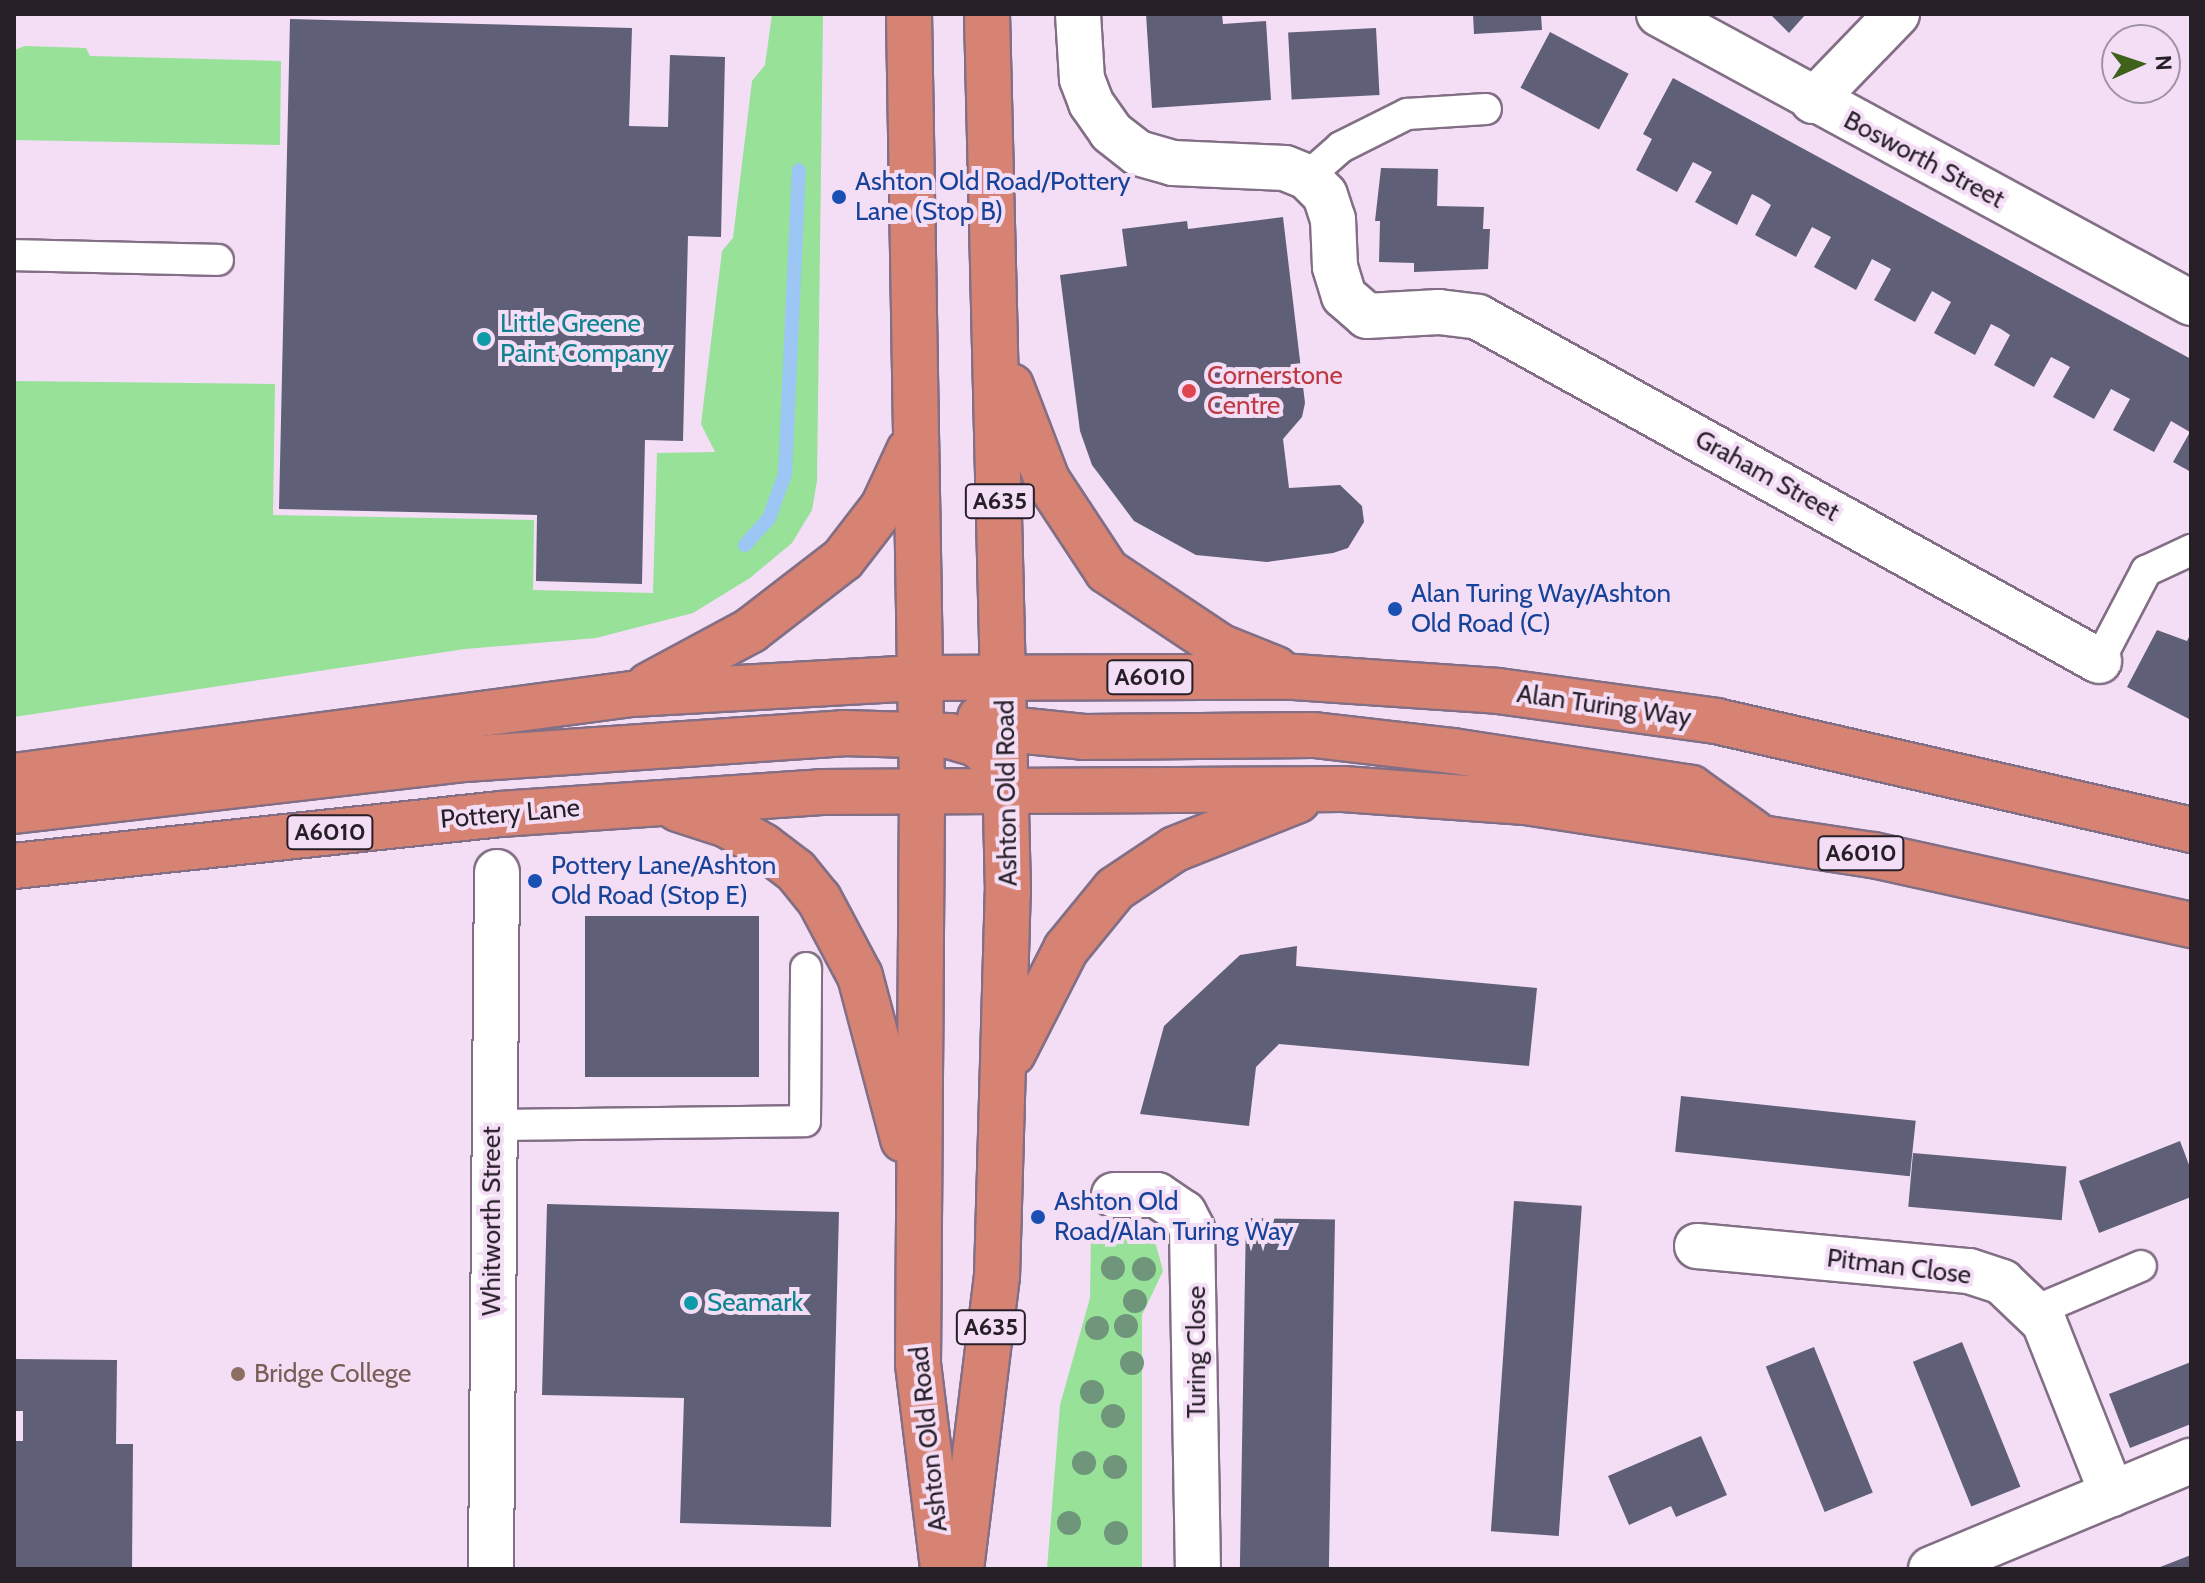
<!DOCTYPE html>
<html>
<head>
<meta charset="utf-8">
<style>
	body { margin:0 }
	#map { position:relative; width:2205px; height:1583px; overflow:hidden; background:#f3def6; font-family:Cabin,sans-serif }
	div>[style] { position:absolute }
	.green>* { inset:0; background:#97e199 }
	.stream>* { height:14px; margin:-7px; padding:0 7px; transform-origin:7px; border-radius:7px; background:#9cc6f3 }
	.building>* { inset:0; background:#605f78; transform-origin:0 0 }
	.roads { filter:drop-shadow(2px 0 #826f85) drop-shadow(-2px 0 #826f85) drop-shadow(0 2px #826f85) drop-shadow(0 -2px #826f85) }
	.lane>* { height:30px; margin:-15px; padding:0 15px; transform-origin:15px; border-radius:15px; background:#fff }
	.street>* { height:44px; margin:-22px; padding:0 22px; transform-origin:22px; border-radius:22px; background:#fff }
	.highway>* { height:44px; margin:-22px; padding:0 22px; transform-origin:22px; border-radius:22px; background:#d78373 }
	.trees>* { width:24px; height:24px; margin:-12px; border-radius:50%; background:#6f967a }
	.dots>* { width:22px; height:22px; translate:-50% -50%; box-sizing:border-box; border:4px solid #f3def6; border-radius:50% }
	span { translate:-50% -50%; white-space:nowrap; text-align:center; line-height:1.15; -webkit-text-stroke:8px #f3def6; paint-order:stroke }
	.shield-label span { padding:2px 6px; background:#f3def6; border:2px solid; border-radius:6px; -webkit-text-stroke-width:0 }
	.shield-label { font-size:24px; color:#271f28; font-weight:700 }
	.street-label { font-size:26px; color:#271f28 }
	.transit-label { font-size:26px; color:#164399 }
	.left { translate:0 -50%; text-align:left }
	.culture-label { font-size:26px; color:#0d838f }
	.health-label { font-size:26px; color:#be3a42 }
	.education-label { font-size:26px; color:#785e54 }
	.frame { position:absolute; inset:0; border:16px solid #271f28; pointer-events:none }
	.north { position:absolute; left:2101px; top:24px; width:80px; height:80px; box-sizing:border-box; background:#f3def6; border:2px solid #a192a4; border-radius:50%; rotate:87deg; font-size:22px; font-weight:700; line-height:32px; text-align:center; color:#271f28 }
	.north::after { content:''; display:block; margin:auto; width:28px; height:36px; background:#3f621a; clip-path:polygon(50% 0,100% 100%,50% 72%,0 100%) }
</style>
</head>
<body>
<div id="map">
	<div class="green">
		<div style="clip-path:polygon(772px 14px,823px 14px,817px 481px,812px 510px,792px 543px,750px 578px,693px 613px,596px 638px,465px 649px,14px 717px,14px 381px,275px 384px,273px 515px,534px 520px,533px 590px,653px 593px,657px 453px,715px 452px,701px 424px,722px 251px,733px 238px,752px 81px,765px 65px)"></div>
		<div style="clip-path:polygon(25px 46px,86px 48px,90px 56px,281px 61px,280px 145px,14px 140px,14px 50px)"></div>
		<div style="clip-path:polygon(1121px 1231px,1156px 1245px,1163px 1271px,1142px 1315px,1142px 1569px,1047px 1569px,1060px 1405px,1090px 1298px,1091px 1232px)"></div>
	</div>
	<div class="stream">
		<div style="left:745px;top:545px;width:36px;rotate:-48deg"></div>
		<div style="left:769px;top:518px;width:47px;rotate:-70deg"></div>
		<div style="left:785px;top:474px;width:304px;rotate:-87.4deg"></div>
	</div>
	<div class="building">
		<div style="clip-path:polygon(1146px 14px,1222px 14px,1223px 24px,1266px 21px,1271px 100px,1152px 108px)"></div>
		<div style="clip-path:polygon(1473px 14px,1541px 14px,1542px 30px,1474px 34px)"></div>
		<div style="clip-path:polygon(1770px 14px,1806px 14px,1789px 33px)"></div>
		<div style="clip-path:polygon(290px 19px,632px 28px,629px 126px,668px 127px,670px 55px,725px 57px,721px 237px,688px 236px,683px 441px,645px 440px,642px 584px,536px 581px,537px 515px,279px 509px)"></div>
		<div style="left:1376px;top:28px;width:67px;height:88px;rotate:87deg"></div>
		<div style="left:1550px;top:32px;width:89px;height:63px;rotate:28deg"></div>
		<div style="clip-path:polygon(1673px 78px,2191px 359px,2191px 472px,2173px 462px,2190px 432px,2171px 421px,2154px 452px,2113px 430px,2130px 399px,2111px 389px,2094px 419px,2053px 397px,2070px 367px,2061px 362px,2051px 357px,2034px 387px,1994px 365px,2010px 335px,2001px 329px,1991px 324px,1975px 355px,1934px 333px,1951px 302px,1932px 291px,1915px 322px,1874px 300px,1891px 269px,1872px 259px,1856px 290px,1814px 267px,1831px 237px,1812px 227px,1796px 257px,1755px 235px,1771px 205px,1762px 199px,1752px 194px,1737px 225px,1695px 202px,1712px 172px,1693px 162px,1677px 192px,1636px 170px,1652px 139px,1643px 134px)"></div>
		<div style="clip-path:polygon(1381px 168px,1438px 169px,1437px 206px,1484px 207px,1483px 229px,1490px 229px,1488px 269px,1414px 272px,1414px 263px,1379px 262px,1380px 221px,1375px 221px)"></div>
		<div style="clip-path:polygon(1283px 217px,1305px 403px,1302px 417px,1283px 439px,1289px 488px,1340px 485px,1362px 506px,1364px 522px,1348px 548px,1333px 553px,1267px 562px,1196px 555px,1134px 521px,1092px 465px,1080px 431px,1060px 275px,1127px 266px,1122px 229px,1187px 221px,1188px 229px)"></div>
		<div style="clip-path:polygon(2157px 630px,2187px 641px,2191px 633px,2191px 720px,2127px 687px)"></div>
		<div style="left:759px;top:916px;width:161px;height:174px;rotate:90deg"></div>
		<div style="clip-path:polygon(1297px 946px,1296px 966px,1537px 988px,1529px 1066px,1279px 1044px,1256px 1067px,1249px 1126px,1140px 1114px,1164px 1026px,1240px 955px)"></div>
		<div style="left:1681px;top:1096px;width:236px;height:56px;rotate:6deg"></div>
		<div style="clip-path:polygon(2180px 1141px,2191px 1170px,2191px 1197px,2099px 1233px,2079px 1181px)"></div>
		<div style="left:1913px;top:1153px;width:154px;height:54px;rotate:5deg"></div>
		<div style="left:1514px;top:1201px;width:68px;height:331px;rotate:4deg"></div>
		<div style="clip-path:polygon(547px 1204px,839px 1212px,831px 1527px,680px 1523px,684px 1398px,542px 1395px)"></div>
		<div style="left:1246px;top:1218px;width:89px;height:351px;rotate:1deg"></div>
		<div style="left:1962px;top:1342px;width:156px;height:53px;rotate:68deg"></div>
		<div style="left:1814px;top:1347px;width:157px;height:52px;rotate:68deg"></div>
		<div style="clip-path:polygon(14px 1359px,117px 1360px,116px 1444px,133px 1444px,132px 1569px,14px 1569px,14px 1441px,23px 1441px,23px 1411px,14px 1411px)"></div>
		<div style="clip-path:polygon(2191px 1362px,2191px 1424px,2130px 1448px,2109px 1394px)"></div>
		<div style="clip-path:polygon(1701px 1436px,1727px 1495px,1676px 1517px,1671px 1506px,1629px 1525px,1608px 1476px)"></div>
		<div style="clip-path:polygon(2191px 1555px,2191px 1569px,2155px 1569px)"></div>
	</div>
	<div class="roads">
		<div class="lane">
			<div style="left:1307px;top:177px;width:45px;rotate:-41.4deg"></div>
			<div style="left:1341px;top:147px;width:74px;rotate:-26.6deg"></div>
			<div style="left:1407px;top:114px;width:79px;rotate:-3.6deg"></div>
			<div style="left:14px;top:255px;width:204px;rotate:1.4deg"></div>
			<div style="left:2099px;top:661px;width:102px;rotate:-62.4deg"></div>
			<div style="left:2146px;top:571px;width:50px;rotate:-25deg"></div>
			<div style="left:493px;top:1125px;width:312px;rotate:-0.7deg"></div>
			<div style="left:805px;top:1121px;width:153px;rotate:-89.6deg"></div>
			<div style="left:2035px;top:1311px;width:115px;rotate:-23deg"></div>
		</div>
		<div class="street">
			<div style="left:1078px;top:14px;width:65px;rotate:86.5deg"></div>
			<div style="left:1082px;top:79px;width:26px;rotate:69deg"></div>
			<div style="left:1091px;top:103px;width:35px;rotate:55deg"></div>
			<div style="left:1111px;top:132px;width:34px;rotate:38deg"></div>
			<div style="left:1138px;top:153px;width:36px;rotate:16deg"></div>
			<div style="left:1173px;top:163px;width:112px;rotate:2.6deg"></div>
			<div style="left:1285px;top:168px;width:24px;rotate:22deg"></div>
			<div style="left:1307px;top:177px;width:25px;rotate:45deg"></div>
			<div style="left:1325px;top:195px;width:25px;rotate:72deg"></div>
			<div style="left:1333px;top:219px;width:48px;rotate:87.6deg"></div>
			<div style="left:1335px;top:267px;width:30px;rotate:73deg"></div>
			<div style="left:1344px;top:296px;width:30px;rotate:41deg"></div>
			<div style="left:1367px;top:316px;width:72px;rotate:-3.2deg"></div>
			<div style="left:1439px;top:312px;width:39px;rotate:7deg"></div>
			<div style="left:1478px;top:317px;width:710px;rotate:28.98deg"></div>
			<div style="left:1659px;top:14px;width:605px;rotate:28.51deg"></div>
			<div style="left:1813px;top:101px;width:121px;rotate:-46deg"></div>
			<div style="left:1114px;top:1195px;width:43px"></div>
			<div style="left:1157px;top:1195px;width:32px;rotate:34deg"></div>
			<div style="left:1184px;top:1213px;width:18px;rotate:63deg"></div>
			<div style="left:1192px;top:1229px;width:340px;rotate:89deg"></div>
			<div style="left:1697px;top:1246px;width:273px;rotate:5.3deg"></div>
			<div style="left:1969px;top:1271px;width:35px;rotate:18deg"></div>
			<div style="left:2002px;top:1282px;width:58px;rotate:43.6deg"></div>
			<div style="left:2044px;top:1322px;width:185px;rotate:68.4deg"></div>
			<div style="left:491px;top:1569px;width:697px;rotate:-89.51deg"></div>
			<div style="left:1931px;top:1569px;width:282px;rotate:-22.6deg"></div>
		</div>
		<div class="highway">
			<div style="left:909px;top:14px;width:776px;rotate:89.04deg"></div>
			<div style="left:922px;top:790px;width:574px;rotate:90.4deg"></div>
			<div style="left:918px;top:1364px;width:207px;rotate:83deg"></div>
			<div style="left:1011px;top:386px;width:101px;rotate:69deg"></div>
			<div style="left:1047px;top:480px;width:109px;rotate:56.6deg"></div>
			<div style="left:1107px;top:571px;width:137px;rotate:33.7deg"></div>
			<div style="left:1221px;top:647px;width:59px;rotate:21.8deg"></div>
			<div style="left:649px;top:685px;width:116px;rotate:-28.3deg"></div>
			<div style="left:751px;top:630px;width:116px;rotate:-37.7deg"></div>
			<div style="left:843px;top:559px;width:66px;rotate:-52.4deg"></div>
			<div style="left:883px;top:507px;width:62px;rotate:-65.1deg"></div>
			<div style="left:980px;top:718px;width:29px;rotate:22deg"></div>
			<div style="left:1007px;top:729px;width:77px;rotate:5.9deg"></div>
			<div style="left:1084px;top:737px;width:230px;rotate:-0.5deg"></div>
			<div style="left:1314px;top:735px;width:140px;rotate:6.6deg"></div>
			<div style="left:1453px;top:751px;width:241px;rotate:8.8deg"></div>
			<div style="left:1691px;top:788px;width:77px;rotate:35.5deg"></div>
			<div style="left:14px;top:776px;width:623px;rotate:-7.56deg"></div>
			<div style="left:632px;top:694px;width:286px;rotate:-3.2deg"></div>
			<div style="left:918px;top:678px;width:376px;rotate:-0.2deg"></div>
			<div style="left:1294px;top:677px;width:204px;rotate:3.9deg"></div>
			<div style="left:1498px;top:691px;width:220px;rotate:7.8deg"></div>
			<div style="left:1716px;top:721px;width:487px;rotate:12.9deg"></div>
			<div style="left:678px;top:809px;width:52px;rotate:18.1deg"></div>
			<div style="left:727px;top:825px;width:42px;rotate:30.3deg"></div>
			<div style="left:763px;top:846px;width:41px;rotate:37.1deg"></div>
			<div style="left:796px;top:871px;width:36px;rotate:51deg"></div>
			<div style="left:819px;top:899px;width:87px;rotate:62deg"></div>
			<div style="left:860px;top:976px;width:169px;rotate:75.2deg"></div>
			<div style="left:14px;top:811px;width:454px;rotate:-6.6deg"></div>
			<div style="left:465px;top:759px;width:379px;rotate:-3.9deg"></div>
			<div style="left:843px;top:733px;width:106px;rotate:1.6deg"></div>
			<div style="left:949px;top:736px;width:29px;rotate:16deg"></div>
			<div style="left:977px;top:744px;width:29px;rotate:44deg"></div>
			<div style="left:998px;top:764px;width:27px;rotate:68deg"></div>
			<div style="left:14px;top:866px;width:489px;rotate:-6.1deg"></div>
			<div style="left:500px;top:814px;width:322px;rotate:-3.9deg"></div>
			<div style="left:821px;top:792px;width:522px;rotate:-0.33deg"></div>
			<div style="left:1343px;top:789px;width:183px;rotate:4.1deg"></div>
			<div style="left:1526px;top:802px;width:351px;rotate:8.7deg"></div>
			<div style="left:1873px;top:855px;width:326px;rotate:12.4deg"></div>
			<div style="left:1013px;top:1053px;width:117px;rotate:-63deg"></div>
			<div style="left:1066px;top:949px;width:77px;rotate:-50.8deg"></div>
			<div style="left:1115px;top:889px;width:72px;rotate:-33.7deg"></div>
			<div style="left:1175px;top:849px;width:132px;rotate:-21.7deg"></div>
			<div style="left:961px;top:1569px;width:294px;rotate:-83deg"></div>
			<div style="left:997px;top:1277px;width:385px;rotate:-88.4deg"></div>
			<div style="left:1008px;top:892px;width:878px;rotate:-91.37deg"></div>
		</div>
	</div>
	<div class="trees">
		<div style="left:1113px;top:1268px"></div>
		<div style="left:1144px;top:1269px"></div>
		<div style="left:1135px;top:1301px"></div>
		<div style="left:1126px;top:1326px"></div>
		<div style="left:1097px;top:1328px"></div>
		<div style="left:1132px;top:1363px"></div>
		<div style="left:1092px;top:1392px"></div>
		<div style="left:1113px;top:1416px"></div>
		<div style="left:1084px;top:1463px"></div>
		<div style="left:1115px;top:1467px"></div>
		<div style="left:1069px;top:1523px"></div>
		<div style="left:1116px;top:1533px"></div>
	</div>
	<div class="dots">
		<div style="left:839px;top:197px;background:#1a4fb4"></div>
		<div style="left:484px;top:339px;background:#0f9aa8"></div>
		<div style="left:1189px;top:391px;background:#e0444e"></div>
		<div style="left:1395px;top:609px;background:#1a4fb4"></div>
		<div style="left:535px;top:881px;background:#1a4fb4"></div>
		<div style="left:1038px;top:1217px;background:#1a4fb4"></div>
		<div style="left:691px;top:1303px;background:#0f9aa8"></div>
		<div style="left:238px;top:1374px;background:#8d6e63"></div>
	</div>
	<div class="shield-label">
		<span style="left:1000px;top:501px">A635</span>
		<span style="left:1150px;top:677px">A6010</span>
		<span style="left:330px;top:832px">A6010</span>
		<span style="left:1861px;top:853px">A6010</span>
		<span style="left:991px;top:1327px">A635</span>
	</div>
	<div class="street-label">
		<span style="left:1924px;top:160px;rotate:28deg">Bosworth Street</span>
		<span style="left:1767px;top:476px;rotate:29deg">Graham Street</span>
		<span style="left:1604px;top:706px;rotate:8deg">Alan Turing Way</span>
		<span style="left:1007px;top:793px;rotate:-91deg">Ashton Old Road</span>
		<span style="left:510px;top:814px;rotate:-5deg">Pottery Lane</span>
		<span style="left:492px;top:1221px;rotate:-90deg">Whitworth Street</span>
		<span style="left:1899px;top:1267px;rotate:7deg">Pitman Close</span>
		<span style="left:1197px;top:1352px;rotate:-90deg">Turing Close</span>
		<span style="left:929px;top:1439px;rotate:-96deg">Ashton Old Road</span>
	</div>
	<div class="transit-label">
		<span class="left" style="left:855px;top:197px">Ashton Old Road/Pottery<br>Lane (Stop B)</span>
		<span class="left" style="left:1411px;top:609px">Alan Turing Way/Ashton<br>Old Road (C)</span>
		<span class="left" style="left:551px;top:881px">Pottery Lane/Ashton<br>Old Road (Stop E)</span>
		<span class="left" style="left:1054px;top:1217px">Ashton Old<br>Road/Alan Turing Way</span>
	</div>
	<div class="culture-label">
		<span class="left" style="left:500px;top:339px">Little Greene<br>Paint Company</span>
		<span class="left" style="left:707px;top:1303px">Seamark</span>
	</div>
	<div class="health-label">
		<span class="left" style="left:1207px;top:391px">Cornerstone<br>Centre</span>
	</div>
	<div class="education-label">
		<span class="left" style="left:254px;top:1374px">Bridge College</span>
	</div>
	<div class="frame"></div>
	<div class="north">N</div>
</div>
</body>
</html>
